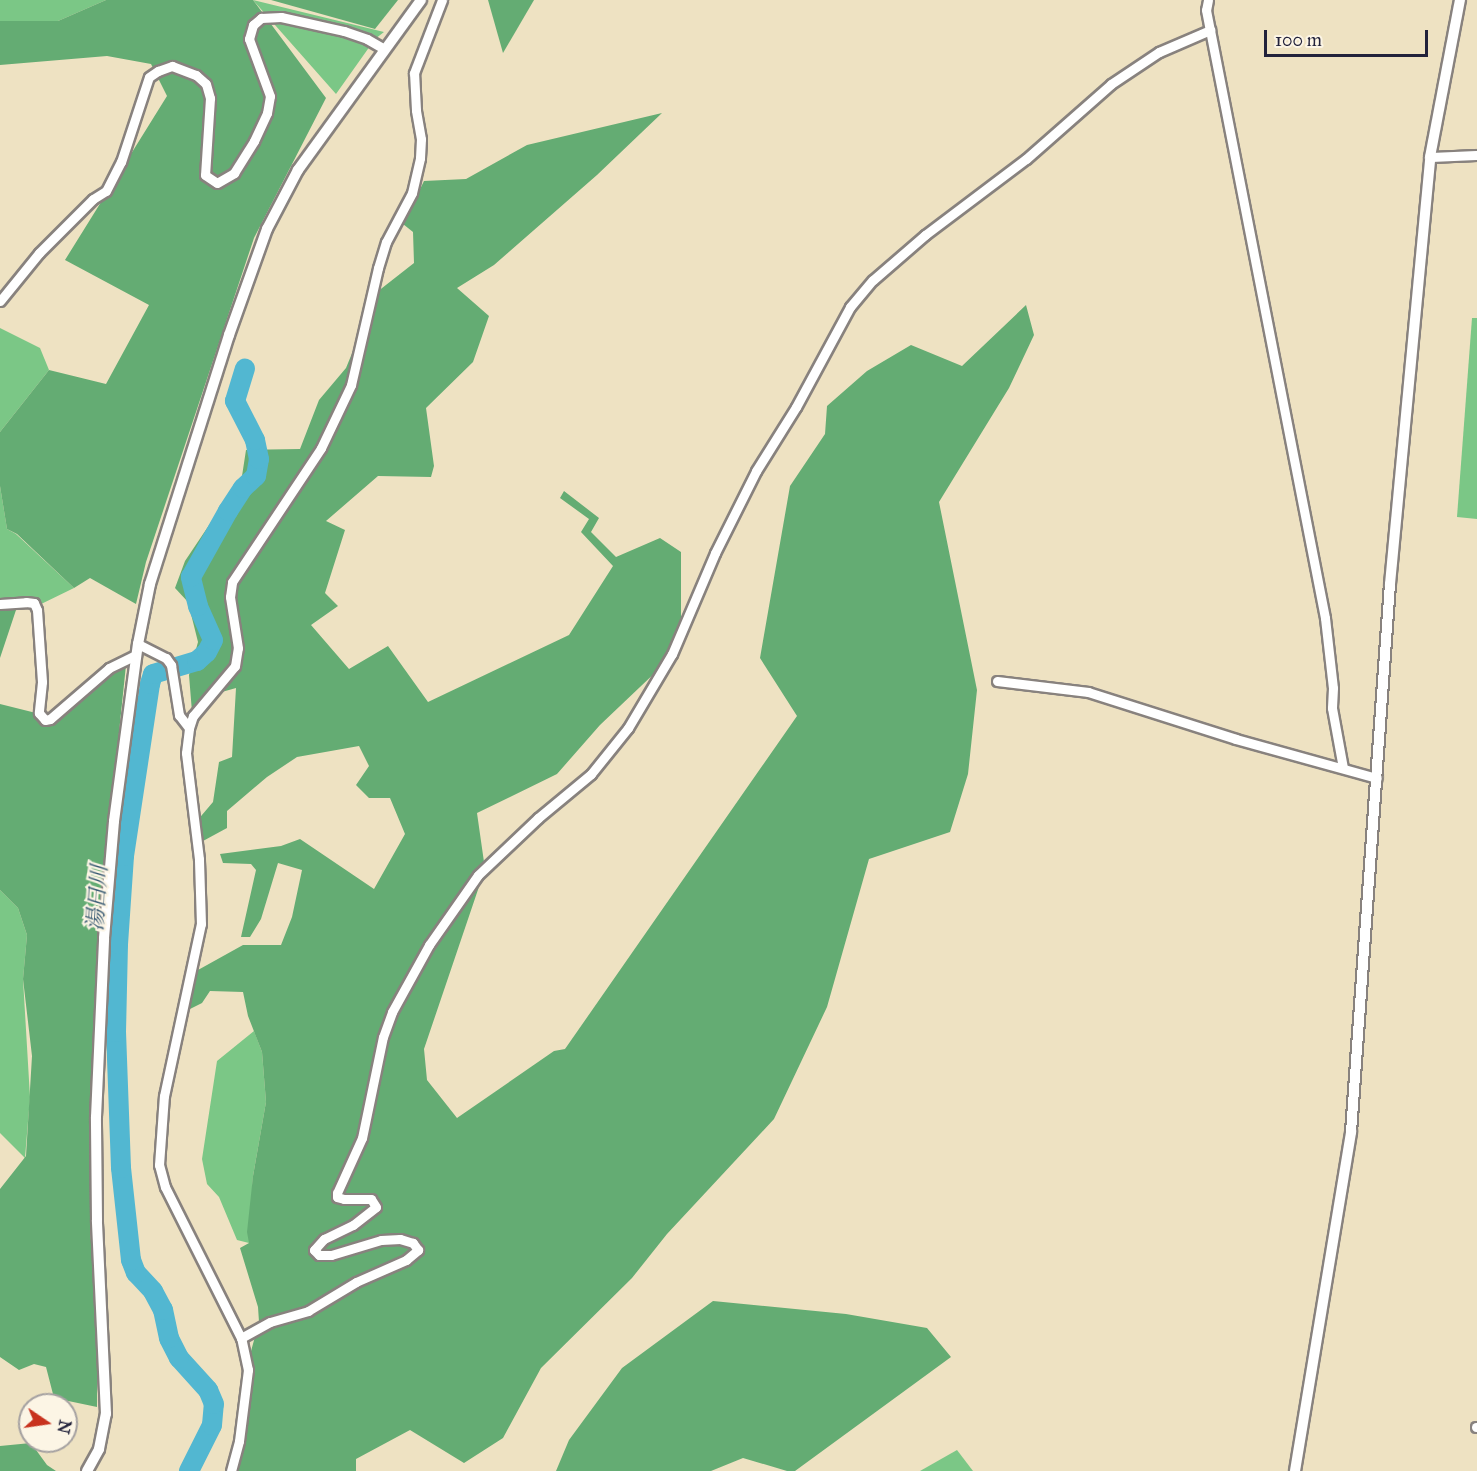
<!DOCTYPE html>
<html>
<head>
<meta charset="utf-8">
<style>
	body { margin:0 }
	#map { position:relative; width:1477px; height:1471px; overflow:hidden; background:#eee2c2; font-family:"IM FELL Great Primer","Noto Serif JP",serif }
	div>[style] { position:absolute }
	.green>* { inset:0; background:#7bc786 }
	.forest>* { inset:0; background:#64ac73 }
	.river>* { height:20px; margin:-10px; padding:0 10px; transform-origin:10px; border-radius:10px; background:#52b7d1 }
	.roads { filter:drop-shadow(2px 0 #88827e) drop-shadow(-2px 0 #88827e) drop-shadow(0 2px #88827e) drop-shadow(0 -2px #88827e) }
	.minor>* { height:9px; margin:-4.5px; padding:0 4.5px; transform-origin:4.5px; border-radius:4.5px; background:#fff }
	.tertiary>* { height:10px; margin:-5px; padding:0 5px; transform-origin:5px; border-radius:5px; background:#fff }
	span { translate:-50% -50%; white-space:nowrap; text-align:center; line-height:1.15; -webkit-text-stroke:4.5px #fcf5e5; paint-order:stroke }
	.water-label { font-size:22px; color:#335670; font-style:italic }
	.north { position:absolute; left:18px; top:1393px; width:60px; height:60px; box-sizing:border-box; background:#fcf5e5; border:2px solid #a5a1a1; border-radius:50%; rotate:103deg; font-size:16px; font-weight:700; line-height:24px; text-align:center; color:#22223b }
	.north::after { content:''; display:block; margin:auto; width:21px; height:27px; background:#c8321e; clip-path:polygon(50% 0,100% 100%,50% 72%,0 100%) }
	.scale { position:absolute; left:1264px; top:30px; width:164px; height:27px; box-sizing:border-box; border:3px solid #22223b; border-top:0; padding-left:8px; font-size:18px; line-height:21px; white-space:nowrap; color:#22223b; -webkit-text-stroke:4px #fcf5e5; paint-order:stroke }
</style>
</head>
<body>
<div id="map">
	<div class="green">
		<div style="clip-path:polygon(0 0,106px 0,58px 21px,0 21px)"></div>
		<div style="clip-path:polygon(253px 0,384px 32px,375px 39px,336px 94px)"></div>
		<div style="clip-path:polygon(1472px 318px,1477px 318px,1477px 519px,1457px 517px)"></div>
		<div style="clip-path:polygon(0 328px,40px 348px,49px 370px,0 432px)"></div>
		<div style="clip-path:polygon(0 486px,7px 529px,16px 534px,74px 588px,35px 607px,16px 610px,0 598px)"></div>
		<div style="clip-path:polygon(0 890px,18px 908px,27px 935px,23px 979px,30px 1097px,25px 1158px,0 1133px)"></div>
		<div style="clip-path:polygon(254px 1031px,262px 1052px,266px 1102px,253px 1176px,249px 1243px,237px 1240px,219px 1197px,207px 1184px,202px 1159px,217px 1061px)"></div>
		<div style="clip-path:polygon(957px 1450px,973px 1471px,920px 1471px)"></div>
	</div>
	<div class="forest">
		<div style="clip-path:polygon(106px 0,253px 0,326px 98px,254px 238px,146px 562px,136px 604px,90px 578px,74px 588px,17px 534px,7px 529px,0 486px,0 432px,49px 370px,106px 384px,149px 305px,65px 260px,167px 96px,151px 64px,107px 56px,0 65px,0 21px,58px 21px)"></div>
		<div style="clip-path:polygon(271px 0,398px 0,375px 29px)"></div>
		<div style="clip-path:polygon(488px 0,534px 0,503px 53px)"></div>
		<div style="clip-path:polygon(662px 113px,597px 175px,494px 265px,457px 288px,489px 316px,473px 362px,426px 408px,434px 466px,431px 477px,378px 476px,326px 521px,345px 530px,325px 593px,338px 606px,311px 625px,349px 669px,388px 646px,428px 702px,569px 635px,613px 566px,581px 532px,589px 519px,560px 498px,564px 491px,599px 518px,591px 532px,616px 557px,660px 538px,681px 552px,681px 618px,660px 668px,600px 725px,557px 774px,477px 813px,485px 869px,424px 1049px,427px 1080px,457px 1118px,554px 1051px,565px 1049px,797px 716px,760px 658px,790px 486px,825px 434px,827px 406px,867px 371px,911px 345px,962px 366px,1026px 305px,1034px 335px,1009px 388px,939px 502px,977px 690px,968px 774px,950px 832px,869px 859px,827px 1007px,774px 1119px,667px 1234px,632px 1278px,541px 1368px,503px 1438px,464px 1463px,410px 1430px,356px 1459px,356px 1471px,234px 1471px,248px 1362px,259px 1322px,258px 1307px,240px 1248px,249px 1243px,247px 1232px,253px 1176px,266px 1102px,262px 1052px,248px 1016px,243px 992px,210px 991px,202px 1003px,188px 1010px,198px 970px,243px 945px,281px 945px,292px 917px,302px 870px,278px 863px,261px 919px,250px 937px,241px 937px,256px 870px,251px 864px,223px 863px,220px 854px,281px 846px,300px 839px,374px 889px,405px 834px,390px 798px,369px 798px,356px 785px,369px 766px,359px 746px,297px 757px,267px 777px,227px 811px,227px 828px,203px 841px,196px 822px,213px 802px,219px 762px,232px 757px,236px 688px,204px 697px,192px 712px,189px 675px,198px 642px,188px 602px,175px 588px,185px 561px,242px 476px,246px 450px,300px 449px,319px 400px,346px 368px,377px 292px,414px 263px,413px 232px,403px 224px,424px 181px,466px 179px,527px 145px)"></div>
		<div style="clip-path:polygon(0 598px,16px 610px,0 658px)"></div>
		<div style="clip-path:polygon(126px 665px,101px 906px,95px 1007px,90px 1233px,98px 1296px,97px 1407px,54px 1398px,46px 1367px,34px 1364px,19px 1370px,0 1357px,0 1189px,26px 1156px,32px 1056px,23px 979px,27px 935px,18px 908px,0 890px,0 704px,48px 716px)"></div>
		<div style="clip-path:polygon(713px 1301px,846px 1314px,927px 1328px,951px 1357px,795px 1471px,787px 1471px,743px 1458px,711px 1471px,556px 1471px,569px 1440px,622px 1368px)"></div>
		<div style="clip-path:polygon(31px 1443px,47px 1465px,56px 1471px,0 1471px,0 1446px)"></div>
	</div>
	<div class="river">
		<div style="left:189px;top:1471px;width:51px;rotate:-63.4deg"></div>
		<div style="left:212px;top:1425px;width:21px;rotate:-85deg"></div>
		<div style="left:214px;top:1404px;width:15px;rotate:-113deg"></div>
		<div style="left:208px;top:1390px;width:43px;rotate:-132.2deg"></div>
		<div style="left:179px;top:1358px;width:22px;rotate:-117deg"></div>
		<div style="left:169px;top:1338px;width:29px;rotate:-102deg"></div>
		<div style="left:163px;top:1310px;width:21px;rotate:-118deg"></div>
		<div style="left:153px;top:1291px;width:25px;rotate:-133deg"></div>
		<div style="left:136px;top:1273px;width:14px;rotate:-111deg"></div>
		<div style="left:131px;top:1260px;width:93px;rotate:-96.2deg"></div>
		<div style="left:121px;top:1168px;width:136px;rotate:-92.1deg"></div>
		<div style="left:116px;top:1032px;width:88px;rotate:-88.7deg"></div>
		<div style="left:118px;top:944px;width:88px;rotate:-86.1deg"></div>
		<div style="left:124px;top:856px;width:174px;rotate:-81.4deg"></div>
		<div style="left:150px;top:684px;width:10px;rotate:-73deg"></div>
		<div style="left:153px;top:674px;width:46px;rotate:-16.5deg"></div>
		<div style="left:197px;top:661px;width:13px;rotate:-42deg"></div>
		<div style="left:207px;top:652px;width:13px;rotate:-63deg"></div>
		<div style="left:213px;top:640px;width:37px;rotate:-114deg"></div>
		<div style="left:198px;top:606px;width:30px;rotate:-104deg"></div>
		<div style="left:191px;top:577px;width:76px;rotate:-60.7deg"></div>
		<div style="left:228px;top:511px;width:27px;rotate:-57deg"></div>
		<div style="left:243px;top:488px;width:18px;rotate:-43deg"></div>
		<div style="left:256px;top:476px;width:17px;rotate:-80deg"></div>
		<div style="left:259px;top:459px;width:19px;rotate:-102deg"></div>
		<div style="left:255px;top:440px;width:44px;rotate:-117.1deg"></div>
		<div style="left:235px;top:401px;width:34px;rotate:-73deg"></div>
	</div>
	<div class="roads">
		<div class="minor">
			<div style="left:1208px;top:0;width:10px;rotate:101deg"></div>
			<div style="left:1206px;top:10px;width:20px;rotate:79deg"></div>
			<div style="left:1210px;top:30px;width:599px;rotate:78.93deg"></div>
			<div style="left:1325px;top:618px;width:70px;rotate:83.5deg"></div>
			<div style="left:1333px;top:688px;width:20px;rotate:93deg"></div>
			<div style="left:1332px;top:708px;width:61px;rotate:79.6deg"></div>
			<div style="left:1430px;top:157px;width:47px;rotate:-2.4deg"></div>
			<div style="left:0;top:301px;width:62px;rotate:-50.9deg"></div>
			<div style="left:39px;top:253px;width:76px;rotate:-45deg"></div>
			<div style="left:93px;top:199px;width:15px;rotate:-32deg"></div>
			<div style="left:106px;top:191px;width:33px;rotate:-63deg"></div>
			<div style="left:121px;top:162px;width:89px;rotate:-71.8deg"></div>
			<div style="left:149px;top:77px;width:11px;rotate:-34deg"></div>
			<div style="left:158px;top:71px;width:15px;rotate:-20deg"></div>
			<div style="left:172px;top:66px;width:26px;rotate:21deg"></div>
			<div style="left:196px;top:75px;width:13px;rotate:42deg"></div>
			<div style="left:206px;top:84px;width:15px;rotate:74deg"></div>
			<div style="left:210px;top:98px;width:77px;rotate:93.7deg"></div>
			<div style="left:205px;top:175px;width:14px;rotate:34deg"></div>
			<div style="left:217px;top:183px;width:20px;rotate:-30deg"></div>
			<div style="left:234px;top:173px;width:38px;rotate:-58deg"></div>
			<div style="left:254px;top:141px;width:31px;rotate:-65deg"></div>
			<div style="left:267px;top:113px;width:17px;rotate:-80deg"></div>
			<div style="left:270px;top:96px;width:61px;rotate:-110.2deg"></div>
			<div style="left:249px;top:39px;width:15px;rotate:-74deg"></div>
			<div style="left:253px;top:25px;width:11px;rotate:-41deg"></div>
			<div style="left:261px;top:18px;width:20px;rotate:-3deg"></div>
			<div style="left:281px;top:17px;width:65px;rotate:12.5deg"></div>
			<div style="left:344px;top:31px;width:24px;rotate:19deg"></div>
			<div style="left:367px;top:39px;width:20px;rotate:30deg"></div>
			<div style="left:0;top:604px;width:26px;rotate:-4deg"></div>
			<div style="left:26px;top:602px;width:8px;rotate:7deg"></div>
			<div style="left:34px;top:603px;width:8px;rotate:67deg"></div>
			<div style="left:37px;top:610px;width:72px;rotate:86deg"></div>
			<div style="left:42px;top:682px;width:31px;rotate:96deg"></div>
			<div style="left:39px;top:713px;width:9px;rotate:49deg"></div>
			<div style="left:45px;top:720px;width:5px;rotate:-11deg"></div>
			<div style="left:50px;top:719px;width:78px;rotate:-40.8deg"></div>
			<div style="left:109px;top:668px;width:30px;rotate:-26deg"></div>
			<div style="left:138px;top:644px;width:31px;rotate:27deg"></div>
			<div style="left:166px;top:658px;width:9px;rotate:54deg"></div>
			<div style="left:171px;top:665px;width:51px;rotate:80.9deg"></div>
			<div style="left:179px;top:715px;width:16px;rotate:52deg"></div>
			<div style="left:997px;top:681px;width:92px;rotate:6.9deg"></div>
			<div style="left:1088px;top:692px;width:155px;rotate:17.6deg"></div>
			<div style="left:1236px;top:739px;width:146px;rotate:15.5deg"></div>
			<div style="left:241px;top:1338px;width:33px;rotate:-29deg"></div>
			<div style="left:270px;top:1322px;width:40px;rotate:-16deg"></div>
			<div style="left:308px;top:1311px;width:56px;rotate:-31.1deg"></div>
			<div style="left:356px;top:1282px;width:55px;rotate:-23.7deg"></div>
			<div style="left:406px;top:1260px;width:16px;rotate:-40deg"></div>
			<div style="left:418px;top:1250px;width:9px;rotate:-126deg"></div>
			<div style="left:413px;top:1243px;width:14px;rotate:-163deg"></div>
			<div style="left:400px;top:1239px;width:19px;rotate:177deg"></div>
			<div style="left:381px;top:1240px;width:52px;rotate:163.3deg"></div>
			<div style="left:331px;top:1255px;width:12px;rotate:180deg"></div>
			<div style="left:319px;top:1255px;width:7px;rotate:-135deg"></div>
			<div style="left:314px;top:1250px;width:15px;rotate:-48deg"></div>
			<div style="left:324px;top:1239px;width:32px;rotate:-26deg"></div>
			<div style="left:353px;top:1225px;width:29px;rotate:-38deg"></div>
			<div style="left:376px;top:1207px;width:9px;rotate:-122deg"></div>
			<div style="left:371px;top:1199px;width:27px;rotate:180deg"></div>
			<div style="left:344px;top:1199px;width:7px;rotate:-164deg"></div>
			<div style="left:337px;top:1197px;width:4px;rotate:-90deg"></div>
			<div style="left:337px;top:1193px;width:60px;rotate:-65.6deg"></div>
			<div style="left:362px;top:1138px;width:103px;rotate:-78.3deg"></div>
			<div style="left:383px;top:1037px;width:27px;rotate:-70deg"></div>
			<div style="left:392px;top:1012px;width:77px;rotate:-61.1deg"></div>
			<div style="left:429px;top:945px;width:85px;rotate:-55deg"></div>
			<div style="left:478px;top:875px;width:83px;rotate:-43.5deg"></div>
			<div style="left:538px;top:818px;width:69px;rotate:-39.7deg"></div>
			<div style="left:591px;top:774px;width:59px;rotate:-51.2deg"></div>
			<div style="left:628px;top:728px;width:86px;rotate:-59.3deg"></div>
			<div style="left:672px;top:654px;width:110px;rotate:-66.9deg"></div>
			<div style="left:715px;top:553px;width:92px;rotate:-63.4deg"></div>
			<div style="left:756px;top:471px;width:75px;rotate:-58deg"></div>
			<div style="left:796px;top:407px;width:114px;rotate:-61.6deg"></div>
			<div style="left:850px;top:307px;width:35px;rotate:-50deg"></div>
			<div style="left:873px;top:280px;width:69px;rotate:-40.9deg"></div>
			<div style="left:925px;top:235px;width:126px;rotate:-37deg"></div>
			<div style="left:1026px;top:159px;width:113px;rotate:-41.4deg"></div>
			<div style="left:1111px;top:84px;width:58px;rotate:-33.7deg"></div>
			<div style="left:1159px;top:52px;width:56px;rotate:-23.3deg"></div>
			<div style="left:1476px;top:1427px;width:1px"></div>
			<div style="left:231px;top:1471px;width:31px;rotate:-75deg"></div>
			<div style="left:239px;top:1441px;width:72px;rotate:-82.8deg"></div>
			<div style="left:248px;top:1370px;width:33px;rotate:-102deg"></div>
			<div style="left:241px;top:1338px;width:169px;rotate:-116.7deg"></div>
			<div style="left:165px;top:1187px;width:23px;rotate:-105deg"></div>
			<div style="left:159px;top:1165px;width:69px;rotate:-85.9deg"></div>
			<div style="left:164px;top:1096px;width:176px;rotate:-77.9deg"></div>
			<div style="left:201px;top:924px;width:65px;rotate:-91.8deg"></div>
			<div style="left:199px;top:859px;width:107px;rotate:-97deg"></div>
			<div style="left:186px;top:753px;width:25px;rotate:-83deg"></div>
			<div style="left:189px;top:728px;width:13px;rotate:-72deg"></div>
			<div style="left:193px;top:716px;width:65px;rotate:-50deg"></div>
			<div style="left:235px;top:666px;width:18px;rotate:-81deg"></div>
			<div style="left:238px;top:648px;width:52px;rotate:-98.9deg"></div>
			<div style="left:230px;top:597px;width:15px;rotate:-82deg"></div>
			<div style="left:232px;top:582px;width:161px;rotate:-56.4deg"></div>
			<div style="left:321px;top:448px;width:70px;rotate:-64.5deg"></div>
			<div style="left:351px;top:385px;width:120px;rotate:-77deg"></div>
			<div style="left:378px;top:268px;width:27px;rotate:-73deg"></div>
			<div style="left:386px;top:242px;width:55px;rotate:-62deg"></div>
			<div style="left:412px;top:193px;width:36px;rotate:-77deg"></div>
			<div style="left:420px;top:158px;width:19px;rotate:-87deg"></div>
			<div style="left:421px;top:139px;width:29px;rotate:-100deg"></div>
			<div style="left:416px;top:110px;width:37px;rotate:-93deg"></div>
			<div style="left:414px;top:73px;width:78px;rotate:-69deg"></div>
		</div>
		<div class="tertiary">
			<div style="left:87px;top:1471px;width:25px;rotate:-61deg"></div>
			<div style="left:99px;top:1449px;width:36px;rotate:-79deg"></div>
			<div style="left:106px;top:1414px;width:194px;rotate:-92.7deg"></div>
			<div style="left:97px;top:1220px;width:103px;rotate:-90.6deg"></div>
			<div style="left:96px;top:1117px;width:179px;rotate:-87.4deg"></div>
			<div style="left:104px;top:938px;width:117px;rotate:-85.1deg"></div>
			<div style="left:114px;top:821px;width:179px;rotate:-82.3deg"></div>
			<div style="left:138px;top:644px;width:61px;rotate:-78.7deg"></div>
			<div style="left:150px;top:584px;width:261px;rotate:-72.4deg"></div>
			<div style="left:229px;top:335px;width:113px;rotate:-70.3deg"></div>
			<div style="left:267px;top:229px;width:67px;rotate:-62.3deg"></div>
			<div style="left:298px;top:170px;width:210px;rotate:-54.1deg"></div>
			<div style="left:1295px;top:1471px;width:344px;rotate:-80.6deg"></div>
			<div style="left:1351px;top:1132px;width:549px;rotate:-85.93deg"></div>
			<div style="left:1390px;top:584px;width:429px;rotate:-84.6deg"></div>
			<div style="left:1430px;top:157px;width:160px;rotate:-79.2deg"></div>
		</div>
	</div>
	<div class="water-label">
		<span style="left:97px;top:898px;rotate:-86deg">湯日川</span>
	</div>
	<div class="north">N</div>
	<div class="scale">100 m</div>
</div>
</body>
</html>
